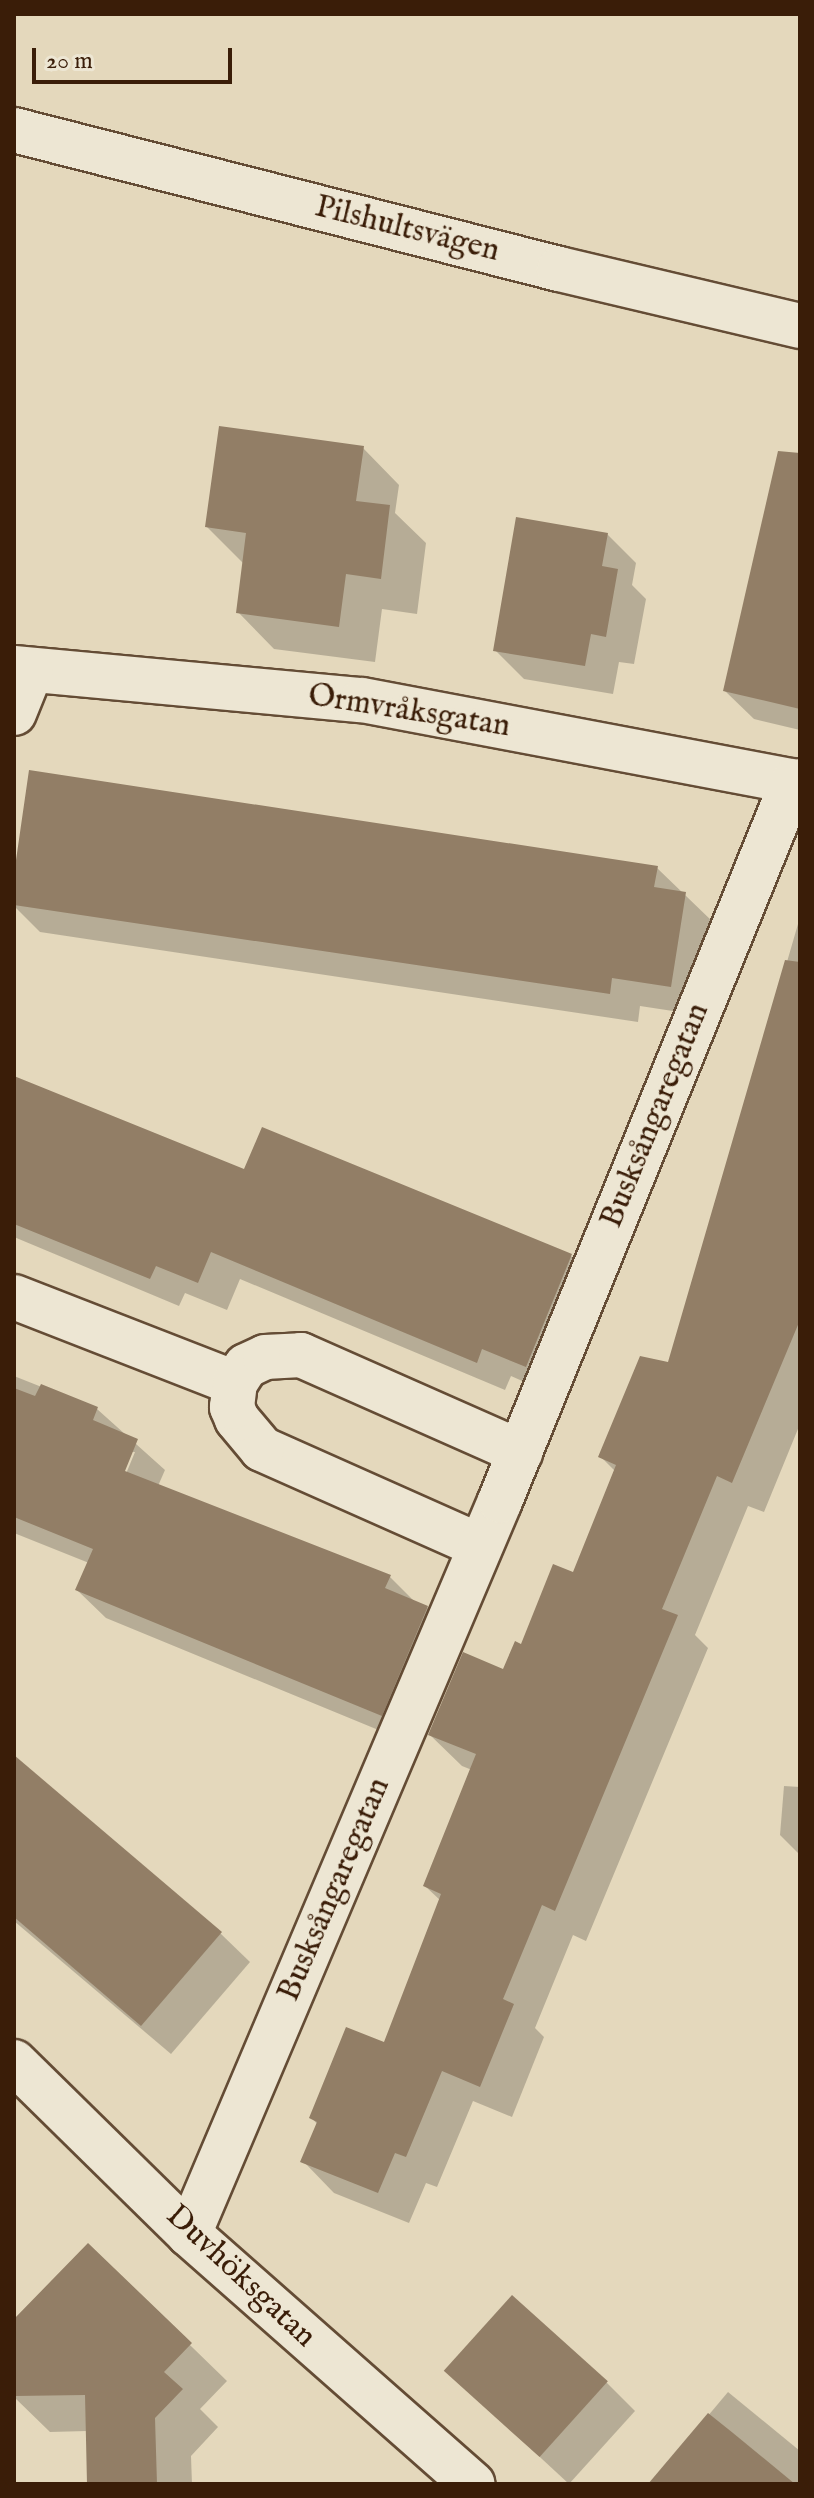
<!DOCTYPE html>
<html>
<head>
<meta charset="utf-8">
<style>
	body { margin:0 }
	#map { position:relative; width:814px; height:2498px; overflow:hidden; background:#e4d8bc; font-family:"IM FELL English",serif }
	div>[style] { position:absolute }
	.shadow>* { inset:0; background:#0003 }
	.building>* { inset:0; background:#927e66; transform-origin:0 0 }
	.roads { filter:drop-shadow(2px 0 #644c35) drop-shadow(-2px 0 #644c35) drop-shadow(0 2px #644c35) drop-shadow(0 -2px #644c35) }
	.minor>* { height:44px; margin:-22px; padding:0 22px; transform-origin:22px; border-radius:22px; background:#ede6d3 }
	.tertiary>* { height:44px; margin:-22px; padding:0 22px; transform-origin:22px; border-radius:22px; background:#ede6d3 }
	span { translate:-50% -50%; white-space:nowrap; text-align:center; line-height:1.15; -webkit-text-stroke:6px #ede6d3; paint-order:stroke }
	.street-label { font-size:32px; color:#3a1d08 }
	.frame { position:absolute; inset:0; border:16px solid #3a1d08; pointer-events:none }
	.scale { position:absolute; left:32px; top:48px; width:200px; height:36px; box-sizing:border-box; border:4px solid #3a1d08; border-top:0; padding-left:10px; font-size:24px; line-height:28px; white-space:nowrap; color:#3a1d08; -webkit-text-stroke:6px #ede6d3; paint-order:stroke }
</style>
</head>
<body>
<div id="map">
	<div class="shadow">
		<div style="clip-path:polygon(363px 448px,399px 485px,395px 513px,426px 543px,417px 614px,382px 609px,375px 662px,274px 649px,238px 612px,244px 564px,207px 527px)"></div>
		<div style="clip-path:polygon(607px 534px,636px 563px,632px 585px,646px 599px,634px 664px,619px 662px,613px 694px,524px 679px,495px 650px)"></div>
		<div style="clip-path:polygon(800px 554px,800px 730px,754px 719px,725px 691px)"></div>
		<div style="clip-path:polygon(657px 868px,713px 922px,699px 1015px,640px 1006px,638px 1022px,40px 932px,14px 906px,14px 888px)"></div>
		<div style="clip-path:polygon(798px 924px,800px 1424px,764px 1512px,748px 1506px,695px 1635px,708px 1648px,586px 1941px,573px 1935px,535px 2028px,544px 2037px,512px 2117px,473px 2101px,437px 2187px,426px 2183px,409px 2223px,334px 2193px,303px 2161px,318px 2125px,311px 2117px,386px 2045px,441px 1901px,425px 1886px,472px 1770px,462px 1766px,430px 1735px,504px 1672px,574px 1575px,616px 1472px,601px 1457px,670px 1364px)"></div>
		<div style="clip-path:polygon(14px 1077px,245px 1172px,571px 1256px,600px 1284px,554px 1395px,511px 1376px,505px 1390px,240px 1279px,227px 1310px,185px 1293px,179px 1306px,14px 1237px)"></div>
		<div style="clip-path:polygon(evenodd,14px 1376px,97px 1409px,165px 1470px,158px 1486px,390px 1577px,416px 1603px,427px 1607px,455px 1636px,410px 1743px,106px 1618px,77px 1590px,89px 1563px,14px 1533px,14px 1376px,130px 1452px,135px 1452px,123px 1481px,119px 1479px,130px 1452px)"></div>
		<div style="clip-path:polygon(14px 1759px,221px 1934px,250px 1962px,171px 2054px,14px 1921px)"></div>
		<div style="clip-path:polygon(784px 1786px,800px 1787px,800px 1855px,780px 1835px)"></div>
		<div style="clip-path:polygon(88px 2246px,227px 2381px,200px 2409px,218px 2427px,191px 2456px,192px 2484px,89px 2484px,87px 2431px,50px 2432px,14px 2397px,14px 2322px)"></div>
		<div style="clip-path:polygon(447px 2371px,606px 2382px,635px 2411px,569px 2484px)"></div>
		<div style="clip-path:polygon(728px 2392px,800px 2451px,800px 2484px,658px 2484px,654px 2480px)"></div>
	</div>
	<div class="building">
		<div style="clip-path:polygon(219px 426px,364px 446px,356px 501px,390px 505px,381px 579px,346px 574px,339px 627px,236px 613px,246px 533px,205px 527px)"></div>
		<div style="clip-path:polygon(778px 451px,800px 453px,800px 709px,723px 691px)"></div>
		<div style="clip-path:polygon(516px 517px,608px 533px,602px 566px,618px 569px,606px 637px,591px 634px,585px 666px,493px 651px)"></div>
		<div style="clip-path:polygon(29px 770px,658px 866px,654px 887px,686px 892px,671px 987px,612px 978px,610px 994px,14px 905px,14px 874px)"></div>
		<div style="clip-path:polygon(785px 960px,800px 962px,800px 1320px,732px 1483px,717px 1476px,662px 1609px,678px 1615px,555px 1911px,542px 1905px,503px 1999px,514px 2004px,480px 2087px,442px 2071px,406px 2157px,395px 2153px,378px 2193px,300px 2162px,317px 2122px,309px 2118px,346px 2027px,384px 2042px,441px 1894px,423px 1886px,476px 1754px,428px 1735px,463px 1652px,503px 1669px,515px 1641px,521px 1644px,553px 1564px,573px 1572px,616px 1465px,598px 1457px,640px 1356px,668px 1362px)"></div>
		<div style="clip-path:polygon(14px 1076px,244px 1169px,262px 1127px,572px 1254px,526px 1367px,482px 1349px,477px 1363px,211px 1252px,198px 1283px,156px 1266px,150px 1279px,14px 1224px)"></div>
		<div style="clip-path:polygon(41px 1384px,98px 1407px,93px 1420px,138px 1439px,125px 1471px,391px 1575px,385px 1588px,428px 1606px,382px 1716px,75px 1590px,93px 1549px,14px 1517px,14px 1388px,35px 1396px)"></div>
		<div style="clip-path:polygon(14px 1755px,222px 1932px,141px 2026px,14px 1917px)"></div>
		<div style="clip-path:polygon(88px 2243px,192px 2343px,164px 2372px,183px 2389px,155px 2418px,157px 2484px,87px 2484px,85px 2395px,14px 2396px,14px 2319px)"></div>
		<div style="left:512px;top:2295px;width:129px;height:102px;rotate:42deg"></div>
		<div style="clip-path:polygon(708px 2413px,733px 2433px,795px 2484px,648px 2484px)"></div>
	</div>
	<div class="roads">
		<div class="minor">
			<div style="left:14px;top:668px;width:349px;rotate:5.3deg"></div>
			<div style="left:362px;top:700px;width:446px;rotate:10.7deg"></div>
			<div style="left:14px;top:713px;width:45px;rotate:-68deg"></div>
			<div style="left:14px;top:1297px;width:237px;rotate:21.3deg"></div>
			<div style="left:480px;top:1546px;width:239px;rotate:-156deg"></div>
			<div style="left:262px;top:1449px;width:39px;rotate:-130deg"></div>
			<div style="left:237px;top:1419px;width:13px;rotate:-113deg"></div>
			<div style="left:232px;top:1407px;width:24px;rotate:-83deg"></div>
			<div style="left:235px;top:1383px;width:20px;rotate:-57deg"></div>
			<div style="left:246px;top:1366px;width:21px;rotate:-25deg"></div>
			<div style="left:265px;top:1357px;width:36px;rotate:-3deg"></div>
			<div style="left:301px;top:1355px;width:240px;rotate:23.9deg"></div>
			<div style="left:14px;top:2062px;width:245px;rotate:44.5deg"></div>
			<div style="left:189px;top:2234px;width:378px;rotate:41.4deg"></div>
			<div style="left:189px;top:2234px;width:796px;rotate:-67.01deg"></div>
			<div style="left:500px;top:1501px;width:777px;rotate:-67.86deg"></div>
		</div>
		<div class="tertiary">
			<div style="left:14px;top:130px;width:562px;rotate:14.31deg"></div>
			<div style="left:559px;top:269px;width:248px;rotate:13.3deg"></div>
		</div>
	</div>
	<div class="street-label">
		<span style="left:407px;top:230px;rotate:14deg">Pilshultsvägen</span>
		<span style="left:409px;top:712px;rotate:9deg">Ormvråksgatan</span>
		<span style="left:656px;top:1116px;rotate:-68deg">Busksångaregatan</span>
		<span style="left:335px;top:1890px;rotate:-67deg">Busksångaregatan</span>
		<span style="left:240px;top:2277px;rotate:43deg">Duvhöksgatan</span>
	</div>
	<div class="frame"></div>
	<div class="scale">20 m</div>
</div>
</body>
</html>
